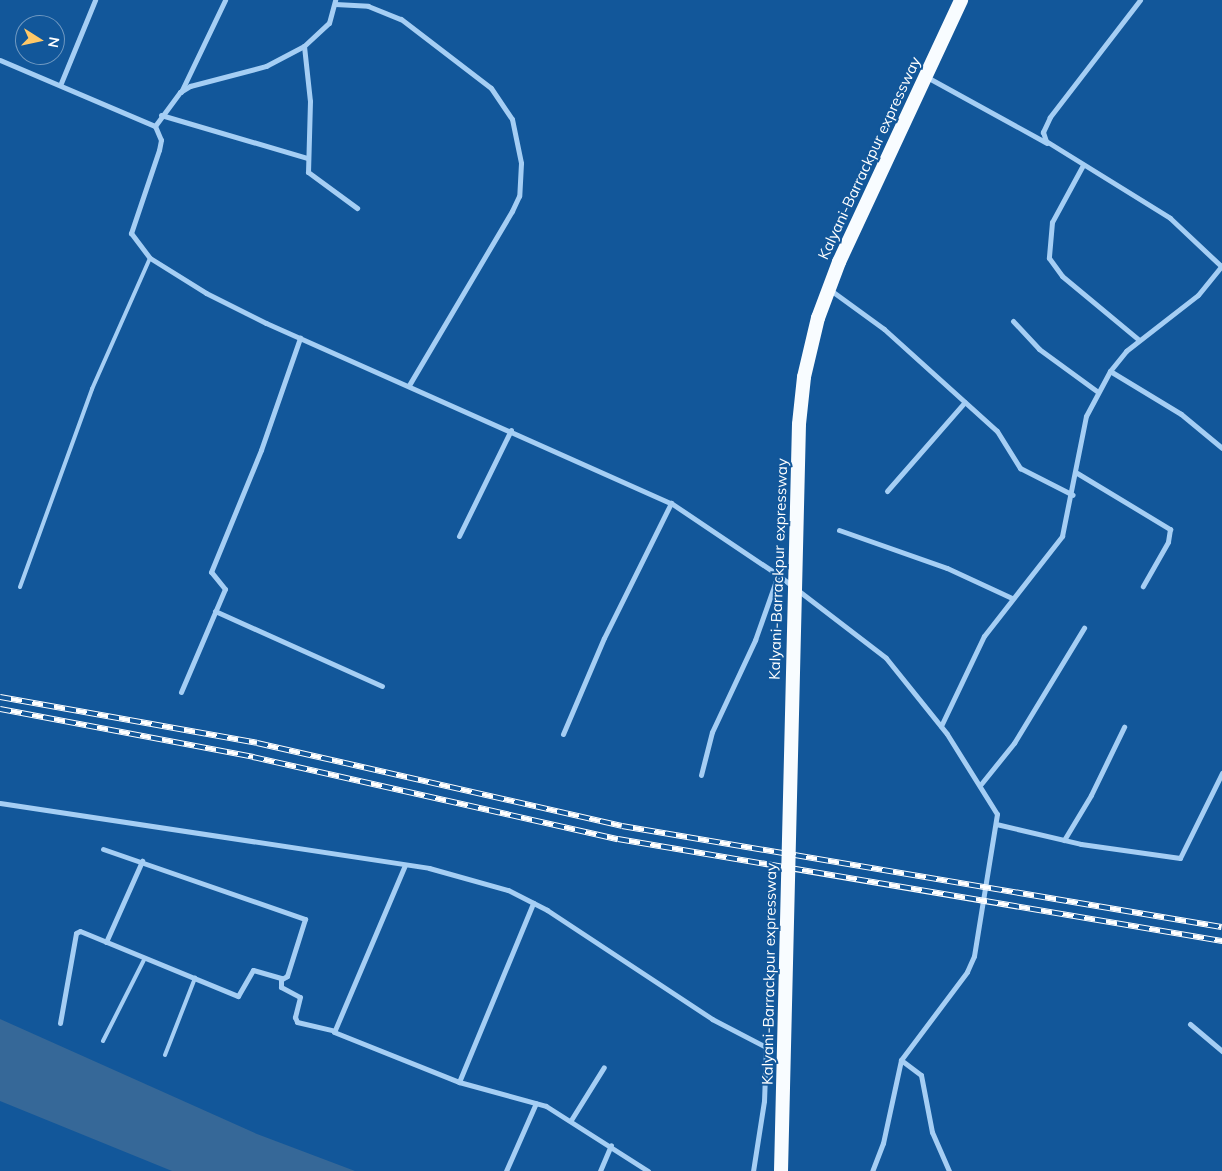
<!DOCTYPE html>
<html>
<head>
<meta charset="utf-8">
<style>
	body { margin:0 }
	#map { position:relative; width:1222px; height:1171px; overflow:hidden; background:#12579a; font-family:Mulish,sans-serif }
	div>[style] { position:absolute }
	.water>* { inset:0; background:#366898 }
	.service>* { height:4px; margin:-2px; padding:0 2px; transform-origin:2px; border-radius:2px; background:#a5cef4 }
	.minor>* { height:5px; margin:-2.5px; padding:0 2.5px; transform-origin:2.5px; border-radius:2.5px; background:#a5cef4 }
	.trunk>* { height:14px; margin:-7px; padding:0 7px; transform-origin:7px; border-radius:7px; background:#f8fcff }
	.rail>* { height:5.5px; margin-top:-2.75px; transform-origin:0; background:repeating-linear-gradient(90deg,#12579a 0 11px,#fff 0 22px); box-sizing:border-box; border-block:1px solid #fff }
	.trunk-bridge>* { height:14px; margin:-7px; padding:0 7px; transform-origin:7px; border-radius:7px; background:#f8fcff }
	span { translate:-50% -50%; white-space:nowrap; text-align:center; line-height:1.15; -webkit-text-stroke:4px #12579a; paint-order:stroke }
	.street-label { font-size:15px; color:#fff }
	.north { position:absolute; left:15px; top:15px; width:50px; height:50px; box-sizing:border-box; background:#12579a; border:1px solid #719ac2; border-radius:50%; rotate:100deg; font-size:14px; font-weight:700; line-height:20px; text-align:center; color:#fff }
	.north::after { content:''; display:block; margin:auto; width:18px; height:22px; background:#ffc867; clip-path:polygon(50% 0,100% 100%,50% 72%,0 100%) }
</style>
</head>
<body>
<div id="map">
	<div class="water">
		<div style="clip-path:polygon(0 1019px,257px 1134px,355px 1171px,172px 1171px,0 1101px)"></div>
	</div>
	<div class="service">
		<div style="left:20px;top:587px;width:211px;rotate:-70deg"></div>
		<div style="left:92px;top:389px;width:143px;rotate:-66.1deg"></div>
		<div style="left:103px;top:1041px;width:93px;rotate:-63.2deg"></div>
		<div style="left:165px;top:1055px;width:83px;rotate:-68.7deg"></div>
	</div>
	<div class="minor">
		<div style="left:1140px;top:0;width:148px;rotate:127.6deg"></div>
		<div style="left:1050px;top:117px;width:17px;rotate:115deg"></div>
		<div style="left:1043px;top:132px;width:9px;rotate:72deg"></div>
		<div style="left:1046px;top:141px;width:146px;rotate:31.8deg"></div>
		<div style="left:1170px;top:218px;width:70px;rotate:43.3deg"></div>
		<div style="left:335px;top:4px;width:33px;rotate:3deg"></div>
		<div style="left:368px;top:6px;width:35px;rotate:22deg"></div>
		<div style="left:401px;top:19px;width:113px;rotate:37.5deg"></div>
		<div style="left:491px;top:88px;width:37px;rotate:56deg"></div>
		<div style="left:512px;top:119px;width:45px;rotate:78.4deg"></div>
		<div style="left:521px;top:163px;width:33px;rotate:93deg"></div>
		<div style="left:519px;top:196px;width:17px;rotate:115deg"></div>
		<div style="left:512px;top:211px;width:202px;rotate:120.6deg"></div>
		<div style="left:304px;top:46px;width:55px;rotate:83.8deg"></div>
		<div style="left:310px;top:101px;width:71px;rotate:91.6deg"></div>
		<div style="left:308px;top:172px;width:61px;rotate:36.3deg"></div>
		<div style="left:0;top:60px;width:168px;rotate:23.1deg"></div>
		<div style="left:155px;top:126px;width:15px;rotate:67deg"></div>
		<div style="left:161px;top:140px;width:10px;rotate:101deg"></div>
		<div style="left:159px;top:150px;width:88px;rotate:108.6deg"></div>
		<div style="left:131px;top:233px;width:31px;rotate:53deg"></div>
		<div style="left:150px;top:258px;width:66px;rotate:32deg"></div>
		<div style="left:206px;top:293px;width:67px;rotate:26.6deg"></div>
		<div style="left:266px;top:323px;width:443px;rotate:24deg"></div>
		<div style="left:671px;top:503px;width:129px;rotate:33.9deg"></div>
		<div style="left:778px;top:575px;width:136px;rotate:37.5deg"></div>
		<div style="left:886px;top:658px;width:97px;rotate:51.2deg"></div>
		<div style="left:947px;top:734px;width:94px;rotate:58deg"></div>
		<div style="left:997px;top:814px;width:144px;rotate:99.2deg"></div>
		<div style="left:974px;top:956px;width:17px;rotate:114deg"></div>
		<div style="left:967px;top:972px;width:110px;rotate:126.9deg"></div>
		<div style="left:901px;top:1060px;width:85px;rotate:102.2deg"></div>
		<div style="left:883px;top:1143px;width:30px;rotate:111deg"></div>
		<div style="left:925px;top:76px;width:139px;rotate:28.8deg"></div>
		<div style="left:61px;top:83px;width:90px;rotate:-67.7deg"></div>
		<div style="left:181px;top:92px;width:102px;rotate:-64.4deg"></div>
		<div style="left:161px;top:115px;width:152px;rotate:16.4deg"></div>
		<div style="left:155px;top:126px;width:42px;rotate:-53.7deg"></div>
		<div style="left:180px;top:92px;width:12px;rotate:-31deg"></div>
		<div style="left:190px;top:86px;width:79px;rotate:-14.7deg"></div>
		<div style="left:266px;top:66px;width:43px;rotate:-27.8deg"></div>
		<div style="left:304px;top:46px;width:34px;rotate:-43deg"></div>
		<div style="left:329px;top:23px;width:24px;rotate:-75deg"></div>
		<div style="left:1083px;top:165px;width:65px;rotate:118.5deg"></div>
		<div style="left:1052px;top:222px;width:36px;rotate:95deg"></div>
		<div style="left:1049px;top:258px;width:22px;rotate:54deg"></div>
		<div style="left:1062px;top:276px;width:100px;rotate:39.7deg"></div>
		<div style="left:829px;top:289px;width:68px;rotate:36deg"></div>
		<div style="left:884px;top:329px;width:152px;rotate:42.1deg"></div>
		<div style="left:997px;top:431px;width:44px;rotate:58.1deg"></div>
		<div style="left:1020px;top:468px;width:59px;rotate:27deg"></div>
		<div style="left:1013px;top:321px;width:38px;rotate:47deg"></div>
		<div style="left:1039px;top:349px;width:73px;rotate:36.1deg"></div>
		<div style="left:1110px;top:371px;width:83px;rotate:31.2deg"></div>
		<div style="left:1181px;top:414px;width:53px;rotate:39.7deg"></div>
		<div style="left:1077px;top:473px;width:109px;rotate:31.1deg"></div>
		<div style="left:1170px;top:529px;width:13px;rotate:99deg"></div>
		<div style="left:1168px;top:542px;width:51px;rotate:119.6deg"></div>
		<div style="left:887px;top:491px;width:118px;rotate:-48.8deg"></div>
		<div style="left:839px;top:530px;width:114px;rotate:19.4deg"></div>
		<div style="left:947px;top:568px;width:72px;rotate:24.8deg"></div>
		<div style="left:459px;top:536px;width:118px;rotate:-63.9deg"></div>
		<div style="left:215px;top:611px;width:183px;rotate:24.2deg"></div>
		<div style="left:181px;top:692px;width:112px;rotate:-66.9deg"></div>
		<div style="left:225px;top:589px;width:22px;rotate:-129deg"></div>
		<div style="left:211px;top:572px;width:132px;rotate:-67.7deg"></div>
		<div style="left:261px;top:450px;width:119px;rotate:-70.8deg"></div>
		<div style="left:941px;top:726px;width:100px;rotate:-64.5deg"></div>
		<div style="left:984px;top:636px;width:127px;rotate:-52deg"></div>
		<div style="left:1062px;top:536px;width:122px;rotate:-78.7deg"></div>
		<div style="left:1086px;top:416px;width:51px;rotate:-61.9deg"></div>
		<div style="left:1110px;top:371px;width:26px;rotate:-51deg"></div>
		<div style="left:1126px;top:351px;width:91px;rotate:-37.9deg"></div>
		<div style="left:1198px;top:295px;width:38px;rotate:-51deg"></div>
		<div style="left:563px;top:734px;width:104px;rotate:-66.9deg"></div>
		<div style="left:604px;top:638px;width:151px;rotate:-63.6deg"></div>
		<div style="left:701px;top:775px;width:44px;rotate:-75.7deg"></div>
		<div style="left:712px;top:732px;width:102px;rotate:-64.9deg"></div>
		<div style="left:755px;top:640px;width:69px;rotate:-70.5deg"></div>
		<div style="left:981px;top:784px;width:53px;rotate:-51.2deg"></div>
		<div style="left:1014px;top:743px;width:135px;rotate:-58.7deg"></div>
		<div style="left:0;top:803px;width:434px;rotate:8.6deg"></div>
		<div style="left:429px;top:868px;width:82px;rotate:15.6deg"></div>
		<div style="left:508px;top:890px;width:44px;rotate:27.1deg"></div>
		<div style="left:547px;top:910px;width:198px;rotate:33.4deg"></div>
		<div style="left:712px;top:1019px;width:61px;rotate:27.4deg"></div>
		<div style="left:766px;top:1047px;width:54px;rotate:92.1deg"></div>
		<div style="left:764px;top:1101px;width:71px;rotate:98.9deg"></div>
		<div style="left:996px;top:824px;width:87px;rotate:13.2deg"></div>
		<div style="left:1081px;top:844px;width:100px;rotate:8deg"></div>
		<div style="left:1180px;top:858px;width:95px;rotate:-63.7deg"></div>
		<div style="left:1064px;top:840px;width:52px;rotate:-59deg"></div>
		<div style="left:1091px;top:795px;width:76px;rotate:-64.1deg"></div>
		<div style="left:103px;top:849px;width:214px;rotate:19.1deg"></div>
		<div style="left:305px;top:919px;width:60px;rotate:107.5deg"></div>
		<div style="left:287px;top:976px;width:6px;rotate:149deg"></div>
		<div style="left:405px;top:865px;width:181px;rotate:113deg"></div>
		<div style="left:334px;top:1032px;width:135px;rotate:21.8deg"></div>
		<div style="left:459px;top:1082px;width:90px;rotate:15.4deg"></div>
		<div style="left:546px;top:1106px;width:121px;rotate:32.5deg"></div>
		<div style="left:106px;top:942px;width:89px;rotate:-66deg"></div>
		<div style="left:60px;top:1023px;width:91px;rotate:-79.9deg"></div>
		<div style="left:76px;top:933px;width:4px;rotate:-27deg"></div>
		<div style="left:80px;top:931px;width:171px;rotate:22.4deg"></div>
		<div style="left:238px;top:996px;width:30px;rotate:-60deg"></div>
		<div style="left:253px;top:970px;width:29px;rotate:16deg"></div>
		<div style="left:281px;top:978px;width:9px;rotate:90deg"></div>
		<div style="left:281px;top:987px;width:21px;rotate:28deg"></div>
		<div style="left:300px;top:997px;width:21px;rotate:104deg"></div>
		<div style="left:295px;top:1017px;width:5px;rotate:68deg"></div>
		<div style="left:297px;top:1022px;width:37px;rotate:13deg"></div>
		<div style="left:1190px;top:1024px;width:42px;rotate:40.2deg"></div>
		<div style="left:901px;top:1060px;width:25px;rotate:37deg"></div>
		<div style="left:921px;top:1075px;width:58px;rotate:79.1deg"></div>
		<div style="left:932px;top:1132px;width:43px;rotate:66.4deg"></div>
		<div style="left:459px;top:1082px;width:194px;rotate:-67.5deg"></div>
		<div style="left:571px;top:1120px;width:62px;rotate:-58.1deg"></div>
		<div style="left:506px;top:1171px;width:74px;rotate:-66.2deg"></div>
		<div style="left:600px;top:1171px;width:28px;rotate:-67deg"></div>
	</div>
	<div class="trunk">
		<div style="left:799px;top:424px;width:47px;rotate:-83.9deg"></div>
		<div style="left:804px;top:377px;width:61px;rotate:-76.7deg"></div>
		<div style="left:818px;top:318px;width:60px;rotate:-69.4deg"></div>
		<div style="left:839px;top:262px;width:289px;rotate:-65deg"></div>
	</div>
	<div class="rail">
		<div style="left:0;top:697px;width:261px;rotate:10.1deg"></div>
		<div style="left:257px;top:743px;width:374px;rotate:12.8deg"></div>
		<div style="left:622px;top:826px;width:608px;rotate:9.56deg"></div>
		<div style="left:0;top:709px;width:258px;rotate:10.7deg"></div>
		<div style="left:253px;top:757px;width:374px;rotate:12.7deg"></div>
		<div style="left:618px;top:839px;width:613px;rotate:9.59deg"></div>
	</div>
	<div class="trunk-bridge">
		<div style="left:781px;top:1171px;width:747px;rotate:-88.62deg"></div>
	</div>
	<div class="street-label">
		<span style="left:869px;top:158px;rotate:-65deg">Kalyani-Barrackpur expressway</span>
		<span style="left:778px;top:569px;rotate:-88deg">Kalyani-Barrackpur expressway</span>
		<span style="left:769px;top:974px;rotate:-89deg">Kalyani-Barrackpur expressway</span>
	</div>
	<div class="north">N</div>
</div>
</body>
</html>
